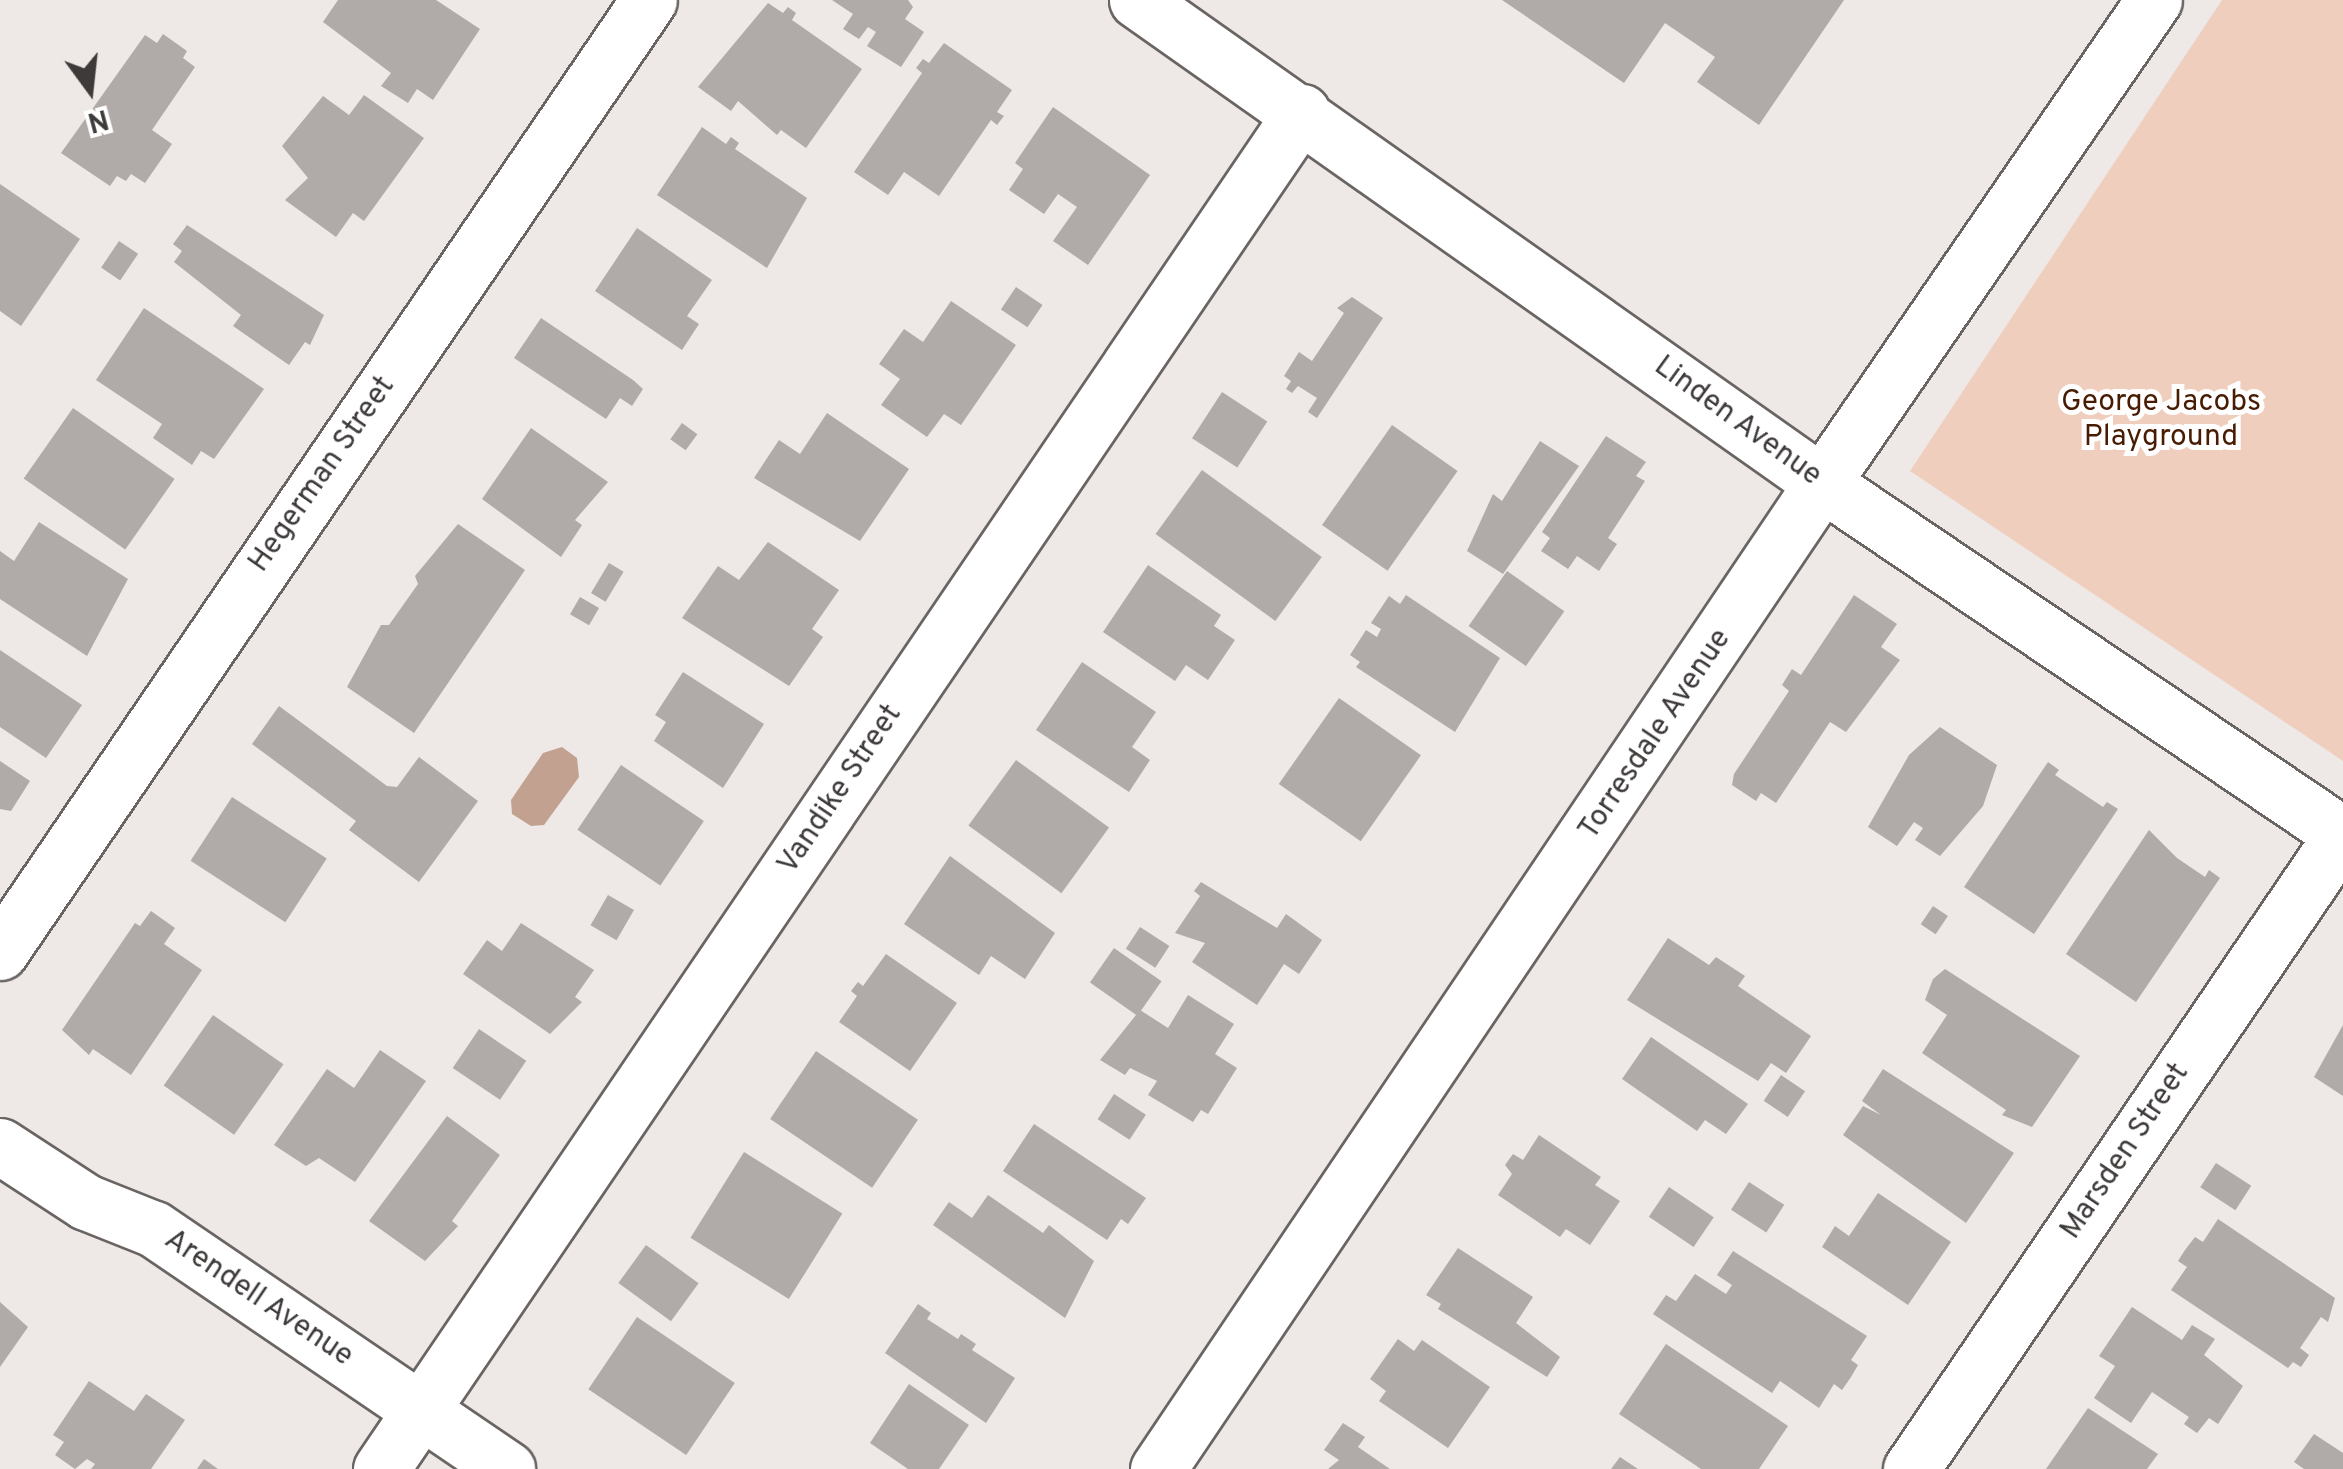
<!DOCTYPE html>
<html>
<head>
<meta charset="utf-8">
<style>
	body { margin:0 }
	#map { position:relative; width:2343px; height:1469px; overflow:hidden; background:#eee9e6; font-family:Overpass,sans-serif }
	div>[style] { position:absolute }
	.green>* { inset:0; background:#f0cebe }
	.water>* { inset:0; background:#c2a191 }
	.building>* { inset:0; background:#b0aaa8; transform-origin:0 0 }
	.roads { filter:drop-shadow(2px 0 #6a6563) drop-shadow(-2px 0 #6a6563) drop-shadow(0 2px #6a6563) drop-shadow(0 -2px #6a6563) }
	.street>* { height:55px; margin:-27.5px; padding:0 27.5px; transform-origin:27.5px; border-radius:27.5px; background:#fff }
	.secondary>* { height:55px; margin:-27.5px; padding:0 27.5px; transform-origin:27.5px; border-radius:27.5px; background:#fff }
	span { translate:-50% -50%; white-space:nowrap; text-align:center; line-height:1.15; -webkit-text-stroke:10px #fff; paint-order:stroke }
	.park-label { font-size:30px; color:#471c03 }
	.street-label { font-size:30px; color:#3d3a39 }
	.north { position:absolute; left:40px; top:40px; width:100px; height:100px; -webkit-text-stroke:8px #fff; paint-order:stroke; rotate:165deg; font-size:28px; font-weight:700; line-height:40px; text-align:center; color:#3d3a39 }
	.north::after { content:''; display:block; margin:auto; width:35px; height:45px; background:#3d3a39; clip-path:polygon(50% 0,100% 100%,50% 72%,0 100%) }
</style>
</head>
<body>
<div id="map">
	<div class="green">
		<div style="clip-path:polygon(2222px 0,2343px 0,2343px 761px,1910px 471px)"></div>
	</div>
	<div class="water">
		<div style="clip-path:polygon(562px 747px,577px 758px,579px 777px,544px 825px,531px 826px,512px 814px,511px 800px,543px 753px)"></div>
	</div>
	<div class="building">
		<div style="clip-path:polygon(338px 0,436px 0,480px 29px,433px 100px,417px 89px,408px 103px,381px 86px,391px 73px,323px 22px)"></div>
		<div style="clip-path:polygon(832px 0,908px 0,913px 7px,905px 19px,924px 32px,901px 67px,867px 46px,876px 32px,868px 27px,859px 39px,843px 29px,853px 14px)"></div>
		<div style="clip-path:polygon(1502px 0,1844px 0,1759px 125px,1697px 82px,1715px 57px,1665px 23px,1624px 83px)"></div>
		<div style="clip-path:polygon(768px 3px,783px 13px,788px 7px,796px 13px,792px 20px,862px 69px,806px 148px,781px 130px,777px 135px,738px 101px,731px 111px,698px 87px)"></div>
		<div style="clip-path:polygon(163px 34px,187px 51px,183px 58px,195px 67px,152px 130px,172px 144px,145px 183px,131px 174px,126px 181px,117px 176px,110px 186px,61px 153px,145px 35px,157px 43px)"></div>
		<div style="clip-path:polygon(944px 43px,1012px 90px,997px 112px,1004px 116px,997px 125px,991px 120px,939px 196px,904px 172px,888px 195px,854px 172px,922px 73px,916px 68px,923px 59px,929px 63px)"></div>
		<div style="clip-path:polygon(364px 95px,424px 138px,364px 221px,353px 213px,336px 237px,285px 200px,308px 178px,282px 146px,323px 96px,349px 115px)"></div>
		<div style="clip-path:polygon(1053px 107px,1150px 175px,1088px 265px,1053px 241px,1077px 207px,1058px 194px,1044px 214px,1009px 190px,1023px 169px,1015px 163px)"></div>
		<div style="clip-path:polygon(702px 127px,726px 144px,731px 137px,739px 143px,735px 149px,807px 198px,767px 268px,657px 195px)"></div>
		<div style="clip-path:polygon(0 184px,80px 239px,21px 326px,0 311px)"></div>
		<div style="clip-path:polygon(187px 225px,324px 315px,310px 345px,305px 342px,289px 365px,233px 326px,241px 315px,174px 262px,182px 251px,173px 244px)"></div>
		<div style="clip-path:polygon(637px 228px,712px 280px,687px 316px,699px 324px,682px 350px,595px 291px)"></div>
		<div style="left:119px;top:241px;width:23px;height:32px;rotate:34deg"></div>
		<div style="left:1016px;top:287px;width:32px;height:27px;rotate:34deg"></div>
		<div style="clip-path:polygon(1352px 297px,1383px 318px,1317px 418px,1308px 412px,1317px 398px,1298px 386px,1292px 393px,1286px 389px,1291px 381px,1284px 376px,1299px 352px,1312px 361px,1344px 313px,1337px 308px)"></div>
		<div style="clip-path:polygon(951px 301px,1016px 345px,961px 425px,944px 414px,927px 437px,881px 405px,900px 379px,879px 364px,904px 329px,923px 342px)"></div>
		<div style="clip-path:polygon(144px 308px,264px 389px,214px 459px,201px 451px,192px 465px,153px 438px,162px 424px,96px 380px)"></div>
		<div style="clip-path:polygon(541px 318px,633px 380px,643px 389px,632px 406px,620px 398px,606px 419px,514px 358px)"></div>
		<div style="left:1222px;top:392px;width:54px;height:55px;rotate:33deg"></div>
		<div style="left:73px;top:408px;width:124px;height:86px;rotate:35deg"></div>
		<div style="clip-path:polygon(827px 413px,909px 469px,860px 541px,754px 478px,779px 440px,800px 454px)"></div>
		<div style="left:682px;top:423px;width:19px;height:20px;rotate:36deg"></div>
		<div style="left:1392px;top:425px;width:80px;height:122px;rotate:35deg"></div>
		<div style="clip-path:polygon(531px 428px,608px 482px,575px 520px,582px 525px,561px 557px,482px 499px)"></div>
		<div style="clip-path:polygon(1606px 436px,1646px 462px,1636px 476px,1645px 481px,1608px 538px,1617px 544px,1599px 571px,1577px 556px,1568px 569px,1541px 551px,1550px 538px,1542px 532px)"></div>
		<div style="clip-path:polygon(1540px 441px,1579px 466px,1503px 574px,1467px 551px,1493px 494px,1502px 501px)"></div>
		<div style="left:1202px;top:470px;width:148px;height:79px;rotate:36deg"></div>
		<div style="clip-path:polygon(39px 522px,128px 579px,87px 656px,0 599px,0 551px,14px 561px)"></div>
		<div style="clip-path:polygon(458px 524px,525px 570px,414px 733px,347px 687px,381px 625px,389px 625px,418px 584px,415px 576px)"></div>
		<div style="clip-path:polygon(768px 542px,839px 590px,812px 629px,823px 637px,789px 686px,682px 618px,718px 566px,739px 580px)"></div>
		<div style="left:609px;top:563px;width:17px;height:35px;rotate:31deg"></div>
		<div style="clip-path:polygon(1148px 565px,1221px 615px,1214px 626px,1235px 640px,1208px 680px,1186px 665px,1175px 681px,1103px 632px)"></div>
		<div style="left:1507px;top:571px;width:70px;height:67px;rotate:35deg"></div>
		<div style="clip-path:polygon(1406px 595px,1500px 658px,1455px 732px,1356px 667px,1360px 662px,1350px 655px,1366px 630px,1377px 637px,1381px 629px,1371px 623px,1389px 596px,1400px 604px)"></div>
		<div style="clip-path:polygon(1854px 595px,1897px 624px,1881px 647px,1900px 660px,1846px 732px,1830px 722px,1776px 803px,1761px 793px,1756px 801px,1732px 785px,1734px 774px,1789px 691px,1782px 685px,1792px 669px,1801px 675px)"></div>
		<div style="left:580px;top:597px;width:22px;height:20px;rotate:30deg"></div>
		<div style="clip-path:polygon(0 650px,82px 705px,46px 758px,0 727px)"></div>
		<div style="clip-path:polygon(1082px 662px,1156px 712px,1132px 747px,1150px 760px,1129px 792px,1036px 730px)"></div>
		<div style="clip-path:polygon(683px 672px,764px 724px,723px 788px,654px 741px,666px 722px,655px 715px)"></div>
		<div style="left:1339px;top:698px;width:100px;height:105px;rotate:35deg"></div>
		<div style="clip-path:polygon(279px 706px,387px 786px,397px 787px,419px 757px,478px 801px,419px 882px,349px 830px,356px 821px,252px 744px)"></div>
		<div style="clip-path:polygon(1940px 727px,1997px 765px,1983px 806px,1940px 856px,1915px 840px,1923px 828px,1914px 822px,1897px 846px,1868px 827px,1909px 755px)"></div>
		<div style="left:1016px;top:760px;width:115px;height:81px;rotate:36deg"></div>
		<div style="clip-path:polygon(0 761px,30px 781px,11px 811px,0 809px)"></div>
		<div style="clip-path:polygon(2048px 762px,2059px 770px,2055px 775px,2103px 807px,2107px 802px,2118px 809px,2034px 934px,1964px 887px)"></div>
		<div style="left:621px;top:765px;width:100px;height:78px;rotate:34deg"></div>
		<div style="left:232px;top:797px;width:113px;height:76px;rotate:33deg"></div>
		<div style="clip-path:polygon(2149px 830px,2177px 858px,2205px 877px,2209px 870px,2220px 878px,2136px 1002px,2066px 954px)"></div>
		<div style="clip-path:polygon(950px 856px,1055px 933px,1025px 979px,991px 956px,979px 975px,904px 924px)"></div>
		<div style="clip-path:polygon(1201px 882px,1277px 928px,1286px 914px,1322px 940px,1299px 974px,1284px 964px,1257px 1005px,1192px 962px,1205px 943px,1175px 933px,1200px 896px,1194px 891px)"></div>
		<div style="left:608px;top:895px;width:30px;height:35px;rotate:30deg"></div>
		<div style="left:1933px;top:906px;width:18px;height:22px;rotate:34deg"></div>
		<div style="clip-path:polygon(151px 911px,175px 928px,164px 944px,202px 970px,131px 1075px,93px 1049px,89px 1055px,62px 1030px,135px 923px,140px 926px)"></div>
		<div style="clip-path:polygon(521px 923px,594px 970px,575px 997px,582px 1002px,550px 1034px,463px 974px,487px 940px,502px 951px)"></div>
		<div style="left:1140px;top:927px;width:35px;height:26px;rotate:33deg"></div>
		<div style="clip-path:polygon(1668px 938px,1709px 965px,1716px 957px,1745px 976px,1738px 986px,1811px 1036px,1786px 1073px,1771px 1063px,1758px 1081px,1627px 1000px)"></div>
		<div style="left:1114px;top:948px;width:58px;height:42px;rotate:35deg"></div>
		<div style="clip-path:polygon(886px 954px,957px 1003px,910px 1071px,839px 1022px,857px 996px,851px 991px,858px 982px,863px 986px)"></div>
		<div style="clip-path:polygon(1945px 969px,2080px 1056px,2032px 1127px,2002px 1115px,2006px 1110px,1922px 1053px,1947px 1015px,1925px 1000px,1933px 979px)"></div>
		<div style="clip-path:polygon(1188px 995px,1234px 1024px,1215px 1054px,1237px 1068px,1208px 1114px,1201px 1110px,1193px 1122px,1148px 1095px,1157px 1081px,1130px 1068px,1125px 1075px,1100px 1060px,1140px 1010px,1168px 1028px)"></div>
		<div style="left:213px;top:1015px;width:86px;height:86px;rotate:35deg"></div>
		<div style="clip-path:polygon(2343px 1025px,2343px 1096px,2314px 1077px)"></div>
		<div style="left:479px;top:1029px;width:57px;height:47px;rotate:34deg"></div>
		<div style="clip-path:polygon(1651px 1037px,1748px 1104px,1726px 1134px,1705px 1120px,1697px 1131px,1622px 1079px)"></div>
		<div style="clip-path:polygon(380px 1050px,426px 1081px,355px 1182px,319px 1158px,306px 1166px,274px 1145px,327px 1069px,354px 1088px)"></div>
		<div style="left:816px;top:1051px;width:123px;height:82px;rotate:34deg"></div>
		<div style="clip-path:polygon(1883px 1069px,2014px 1153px,1966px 1223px,1843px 1135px,1863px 1106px,1881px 1115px,1862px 1101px)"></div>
		<div style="left:1781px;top:1075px;width:29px;height:31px;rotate:34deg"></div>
		<div style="left:1114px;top:1094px;width:38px;height:30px;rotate:33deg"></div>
		<div style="clip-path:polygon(447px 1116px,500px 1155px,452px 1221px,458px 1226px,425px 1261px,369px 1221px)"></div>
		<div style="clip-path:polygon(1034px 1124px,1146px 1198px,1128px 1224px,1121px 1219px,1107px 1240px,1003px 1171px)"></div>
		<div style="clip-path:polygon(1539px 1135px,1601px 1177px,1595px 1185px,1620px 1201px,1590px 1245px,1566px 1229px,1560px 1237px,1498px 1195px,1512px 1174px,1505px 1165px,1513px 1154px,1523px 1160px)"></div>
		<div style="left:744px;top:1152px;width:116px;height:101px;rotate:32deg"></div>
		<div style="left:2216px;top:1163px;width:42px;height:29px;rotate:33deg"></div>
		<div style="left:1749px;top:1182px;width:42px;height:33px;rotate:33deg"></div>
		<div style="left:1669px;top:1187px;width:54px;height:36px;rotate:34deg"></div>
		<div style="clip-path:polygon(1878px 1193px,1951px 1242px,1908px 1305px,1822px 1247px,1835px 1226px,1849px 1236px)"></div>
		<div style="clip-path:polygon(988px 1195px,1043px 1233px,1049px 1225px,1094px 1261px,1065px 1318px,933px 1225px,949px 1202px,972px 1218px)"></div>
		<div style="clip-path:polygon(2218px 1219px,2335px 1298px,2328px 1322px,2321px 1317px,2300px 1348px,2309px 1355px,2301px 1367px,2293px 1362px,2288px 1368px,2171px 1290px,2187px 1267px,2178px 1261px,2185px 1250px,2195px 1237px,2203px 1242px)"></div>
		<div style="left:646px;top:1245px;width:65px;height:47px;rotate:36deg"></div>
		<div style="clip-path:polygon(1458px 1248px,1533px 1297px,1516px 1323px,1560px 1357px,1547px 1377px,1438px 1309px,1441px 1304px,1426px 1295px)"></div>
		<div style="clip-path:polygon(1733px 1251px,1867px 1336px,1851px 1360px,1858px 1365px,1851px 1377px,1842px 1390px,1834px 1384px,1819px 1408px,1780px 1381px,1772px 1393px,1653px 1314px,1666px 1295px,1676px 1301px,1695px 1274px,1726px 1294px,1732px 1285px,1717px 1275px)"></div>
		<div style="clip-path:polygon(0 1302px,28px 1327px,0 1367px)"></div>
		<div style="clip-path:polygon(918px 1304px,931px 1313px,927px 1319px,958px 1339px,961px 1334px,976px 1344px,972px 1350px,1015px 1378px,986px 1423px,885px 1353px)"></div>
		<div style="clip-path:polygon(2132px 1307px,2182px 1340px,2192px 1325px,2215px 1339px,2204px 1355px,2243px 1386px,2218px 1424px,2209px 1418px,2197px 1433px,2184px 1424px,2189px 1417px,2152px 1392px,2131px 1423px,2094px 1398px,2115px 1366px,2099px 1356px)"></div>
		<div style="left:637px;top:1317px;width:118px;height:87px;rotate:34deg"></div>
		<div style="clip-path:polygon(1398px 1339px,1414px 1351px,1422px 1340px,1490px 1387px,1448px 1448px,1379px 1401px,1386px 1391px,1370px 1379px)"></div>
		<div style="clip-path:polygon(1666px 1344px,1788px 1426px,1759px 1469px,1701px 1469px,1619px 1414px)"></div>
		<div style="clip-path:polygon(89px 1381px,134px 1411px,146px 1394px,185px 1420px,151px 1469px,91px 1469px,95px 1464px,87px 1459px,75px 1469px,55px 1455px,64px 1442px,53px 1435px)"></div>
		<div style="clip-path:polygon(909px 1384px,969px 1425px,939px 1469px,908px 1469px,870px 1443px)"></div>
		<div style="clip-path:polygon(2088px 1408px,2158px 1454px,2147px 1469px,2046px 1469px)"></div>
		<div style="clip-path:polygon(1343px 1423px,1365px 1437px,1358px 1447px,1390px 1469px,1328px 1469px,1339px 1460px,1324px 1450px)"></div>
		<div style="clip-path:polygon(2314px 1434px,2343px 1453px,2343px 1469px,2304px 1469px,2294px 1462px)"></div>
		<div style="clip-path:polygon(1620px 1457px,1638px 1469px,1611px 1469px)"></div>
		<div style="clip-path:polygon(204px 1459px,218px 1469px,197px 1469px)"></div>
	</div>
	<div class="roads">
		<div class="street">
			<div style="left:0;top:952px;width:1152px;rotate:-55.72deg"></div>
			<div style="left:0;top:1146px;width:103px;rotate:33.1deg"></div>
			<div style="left:86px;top:1202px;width:73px;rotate:21.7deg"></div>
			<div style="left:154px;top:1229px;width:427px;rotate:34.2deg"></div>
			<div style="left:381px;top:1469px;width:1640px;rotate:-55.84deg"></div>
			<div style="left:1158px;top:1469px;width:1189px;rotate:-56.04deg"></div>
			<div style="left:1911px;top:1469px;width:767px;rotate:-55.79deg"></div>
		</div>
		<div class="secondary">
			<div style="left:1137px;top:0;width:838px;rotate:35.19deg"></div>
			<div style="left:1822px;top:483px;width:629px;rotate:34.04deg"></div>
			<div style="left:1822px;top:483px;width:586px;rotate:-55.5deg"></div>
		</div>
	</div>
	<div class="park-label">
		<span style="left:2161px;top:420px">George Jacobs<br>Playground</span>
	</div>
	<div class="street-label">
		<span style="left:1737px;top:422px;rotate:36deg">Linden Avenue</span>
		<span style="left:323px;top:475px;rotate:-55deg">Hegerman Street</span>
		<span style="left:1656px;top:735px;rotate:-56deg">Torresdale Avenue</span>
		<span style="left:841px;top:790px;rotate:-56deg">Vandike Street</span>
		<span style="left:2126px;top:1152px;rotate:-56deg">Marsden Street</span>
		<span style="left:258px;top:1299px;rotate:34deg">Arendell Avenue</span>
	</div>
	<div class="north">N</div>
</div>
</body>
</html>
